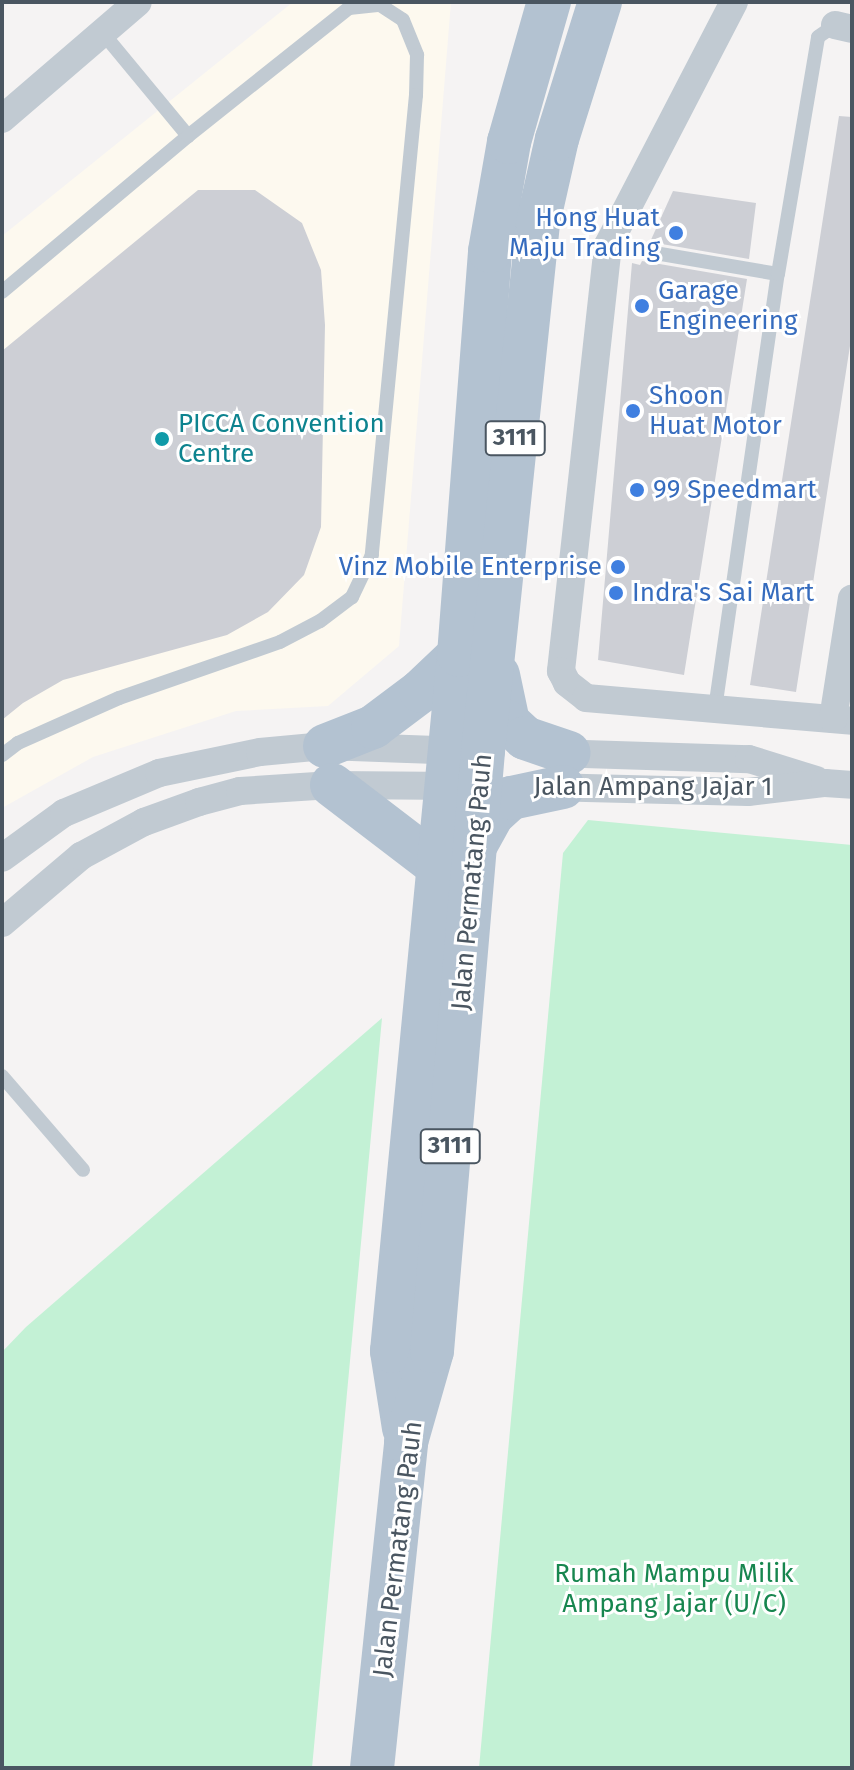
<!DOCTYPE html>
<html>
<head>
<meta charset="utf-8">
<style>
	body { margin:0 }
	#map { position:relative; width:854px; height:1770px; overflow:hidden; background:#f5f3f3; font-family:"Fira Sans",sans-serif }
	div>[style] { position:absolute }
	.commercial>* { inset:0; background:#fdf9ef }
	.green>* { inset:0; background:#c3f1d5 }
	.building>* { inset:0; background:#cdcfd5 }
	.lane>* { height:14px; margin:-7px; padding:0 7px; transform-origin:7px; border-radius:7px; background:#c1cad2 }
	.street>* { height:28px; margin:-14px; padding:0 14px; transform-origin:14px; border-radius:14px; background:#c1cad2 }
	.primary>* { height:44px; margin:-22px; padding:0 22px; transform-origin:22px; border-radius:22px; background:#b3c2d1 }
	.dots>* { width:22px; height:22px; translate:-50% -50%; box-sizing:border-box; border:4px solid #fff; border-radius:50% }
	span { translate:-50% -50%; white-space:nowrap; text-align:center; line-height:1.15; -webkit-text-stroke:6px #fff; paint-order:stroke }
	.shield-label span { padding:2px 6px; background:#fff; border:2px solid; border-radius:6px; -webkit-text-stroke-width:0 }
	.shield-label { font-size:24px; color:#4a5661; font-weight:700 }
	.shop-label { font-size:26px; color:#366cbe }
	.right { translate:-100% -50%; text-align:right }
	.left { translate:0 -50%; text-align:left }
	.culture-label { font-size:26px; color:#0d838f }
	.street-label { font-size:26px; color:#4a5661 }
	.park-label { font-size:26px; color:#17864f }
	.frame { position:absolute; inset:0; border:4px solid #4a5661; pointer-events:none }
</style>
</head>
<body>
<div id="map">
	<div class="commercial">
		<div style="clip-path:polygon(293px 2px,451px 2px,399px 646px,328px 706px,236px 711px,93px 757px,2px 808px,2px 236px)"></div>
	</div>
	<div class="green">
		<div style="clip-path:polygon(588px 820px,852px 845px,852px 1768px,479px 1768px,563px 853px)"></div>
		<div style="clip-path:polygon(382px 1018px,312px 1768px,2px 1768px,2px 1352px,26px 1327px)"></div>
	</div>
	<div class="building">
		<div style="clip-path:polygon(839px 116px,852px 117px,852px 333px,796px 692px,750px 685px)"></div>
		<div style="clip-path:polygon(198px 190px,255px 190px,302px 223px,321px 270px,325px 325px,321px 527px,304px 575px,268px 612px,227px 635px,63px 680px,23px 703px,2px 720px,2px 351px)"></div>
		<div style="clip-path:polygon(673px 191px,756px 203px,749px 259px,650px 242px)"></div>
		<div style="clip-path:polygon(642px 261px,747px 279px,684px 675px,598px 660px,632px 263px,640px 265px)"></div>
	</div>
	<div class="lane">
		<div style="left:102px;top:32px;width:135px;rotate:50.4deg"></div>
		<div style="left:608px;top:245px;width:172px;rotate:9.7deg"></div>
		<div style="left:2px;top:292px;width:243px;rotate:-40deg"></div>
		<div style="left:188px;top:136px;width:206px;rotate:-38.5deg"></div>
		<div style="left:349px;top:8px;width:31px;rotate:-6deg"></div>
		<div style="left:380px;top:5px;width:27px;rotate:33deg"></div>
		<div style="left:403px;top:20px;width:38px;rotate:68deg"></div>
		<div style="left:417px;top:55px;width:40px;rotate:91.4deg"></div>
		<div style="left:416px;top:95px;width:462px;rotate:95.5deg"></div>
		<div style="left:372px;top:555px;width:47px;rotate:115.5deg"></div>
		<div style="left:352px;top:597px;width:40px;rotate:143deg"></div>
		<div style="left:320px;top:621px;width:45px;rotate:152.3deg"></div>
		<div style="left:280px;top:642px;width:170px;rotate:160.8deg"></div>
		<div style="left:119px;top:698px;width:111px;rotate:156deg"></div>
		<div style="left:18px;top:743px;width:20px;rotate:143deg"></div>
		<div style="left:715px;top:709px;width:440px;rotate:-81.8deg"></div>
		<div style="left:778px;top:274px;width:240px;rotate:-80.4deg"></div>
		<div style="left:818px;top:37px;width:21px;rotate:-35deg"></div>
		<div style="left:2px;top:1076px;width:124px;rotate:49.2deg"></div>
	</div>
	<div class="street">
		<div style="left:734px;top:2px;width:274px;rotate:117.4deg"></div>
		<div style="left:608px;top:245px;width:429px;rotate:96.3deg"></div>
		<div style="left:561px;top:671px;width:13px;rotate:63deg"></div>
		<div style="left:567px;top:683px;width:24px;rotate:38deg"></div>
		<div style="left:586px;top:698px;width:267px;rotate:4.9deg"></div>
		<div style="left:835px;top:25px;width:17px;rotate:13deg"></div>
		<div style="left:2px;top:119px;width:179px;rotate:-40.7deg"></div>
		<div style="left:833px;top:719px;width:122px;rotate:-81.1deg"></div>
		<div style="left:553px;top:753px;width:196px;rotate:1.8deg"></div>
		<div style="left:749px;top:759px;width:70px;rotate:17.4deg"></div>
		<div style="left:546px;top:787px;width:202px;rotate:1.4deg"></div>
		<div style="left:748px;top:792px;width:78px;rotate:-6.7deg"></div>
		<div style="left:825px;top:783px;width:27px;rotate:4deg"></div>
		<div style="left:2px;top:858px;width:77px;rotate:-36deg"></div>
		<div style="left:64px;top:813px;width:103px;rotate:-22.8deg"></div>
		<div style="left:159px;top:773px;width:103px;rotate:-11.7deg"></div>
		<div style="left:260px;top:752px;width:65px;rotate:-5.3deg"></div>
		<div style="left:325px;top:746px;width:139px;rotate:2.1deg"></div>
		<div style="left:2px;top:923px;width:104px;rotate:-40.3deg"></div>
		<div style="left:81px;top:856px;width:72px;rotate:-28.4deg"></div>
		<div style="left:144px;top:822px;width:59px;rotate:-20deg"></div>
		<div style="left:199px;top:802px;width:42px;rotate:-15deg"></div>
		<div style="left:240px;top:791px;width:92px;rotate:-3.7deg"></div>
		<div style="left:332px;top:785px;width:128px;rotate:0.4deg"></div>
	</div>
	<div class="primary">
		<div style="left:498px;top:675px;width:48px;rotate:78deg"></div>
		<div style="left:508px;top:722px;width:23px;rotate:43deg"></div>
		<div style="left:525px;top:738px;width:46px;rotate:18.8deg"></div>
		<div style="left:325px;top:746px;width:52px;rotate:-21.6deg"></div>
		<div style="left:373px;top:727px;width:60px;rotate:-36.9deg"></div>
		<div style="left:421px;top:691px;width:52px;rotate:-43.5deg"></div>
		<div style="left:332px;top:785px;width:133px;rotate:37.4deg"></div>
		<div style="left:475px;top:846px;width:35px;rotate:-61deg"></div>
		<div style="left:492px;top:815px;width:25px;rotate:-42deg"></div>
		<div style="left:511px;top:798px;width:53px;rotate:-11.9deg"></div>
		<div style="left:404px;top:1428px;width:78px;rotate:-98.9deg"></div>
		<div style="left:392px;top:1351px;width:699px;rotate:-84.5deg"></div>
		<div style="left:459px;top:655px;width:405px;rotate:-85.6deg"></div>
		<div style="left:490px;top:251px;width:111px;rotate:-80.1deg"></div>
		<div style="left:509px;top:142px;width:146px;rotate:-74.1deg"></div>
		<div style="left:372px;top:1768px;width:328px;rotate:-84deg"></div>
		<div style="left:406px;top:1442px;width:95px;rotate:-74.1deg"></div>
		<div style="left:432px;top:1351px;width:602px;rotate:-85.14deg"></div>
		<div style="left:483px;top:751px;width:531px;rotate:-84.05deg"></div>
		<div style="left:538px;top:223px;width:86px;rotate:-77.3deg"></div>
		<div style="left:557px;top:139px;width:144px;rotate:-72.6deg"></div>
	</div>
	<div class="dots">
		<div style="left:676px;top:233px;background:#3f7fe0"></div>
		<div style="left:642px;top:306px;background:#3f7fe0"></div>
		<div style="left:633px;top:411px;background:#3f7fe0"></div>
		<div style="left:162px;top:439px;background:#0f9aa8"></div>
		<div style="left:637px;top:490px;background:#3f7fe0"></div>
		<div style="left:618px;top:567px;background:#3f7fe0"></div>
		<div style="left:616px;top:593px;background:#3f7fe0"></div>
	</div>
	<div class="shield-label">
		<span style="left:515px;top:438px">3111</span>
		<span style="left:450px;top:1146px">3111</span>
	</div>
	<div class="shop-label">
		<span class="right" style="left:660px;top:233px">Hong Huat<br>Maju Trading</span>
		<span class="left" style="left:658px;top:306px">Garage<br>Engineering</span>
		<span class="left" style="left:649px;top:411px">Shoon<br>Huat Motor</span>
		<span class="left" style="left:653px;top:490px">99 Speedmart</span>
		<span class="right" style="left:602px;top:567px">Vinz Mobile Enterprise</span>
		<span class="left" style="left:632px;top:593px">Indra's Sai Mart</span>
	</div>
	<div class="culture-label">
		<span class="left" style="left:178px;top:439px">PICCA Convention<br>Centre</span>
	</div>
	<div class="street-label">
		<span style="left:653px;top:787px">Jalan Ampang Jajar 1</span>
		<span style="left:472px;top:882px;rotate:-85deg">Jalan Permatang Pauh</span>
		<span style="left:398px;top:1549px;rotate:-83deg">Jalan Permatang Pauh</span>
	</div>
	<div class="park-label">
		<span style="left:674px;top:1589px">Rumah Mampu Milik<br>Ampang Jajar (U/C)</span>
	</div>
	<div class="frame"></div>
</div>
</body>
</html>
